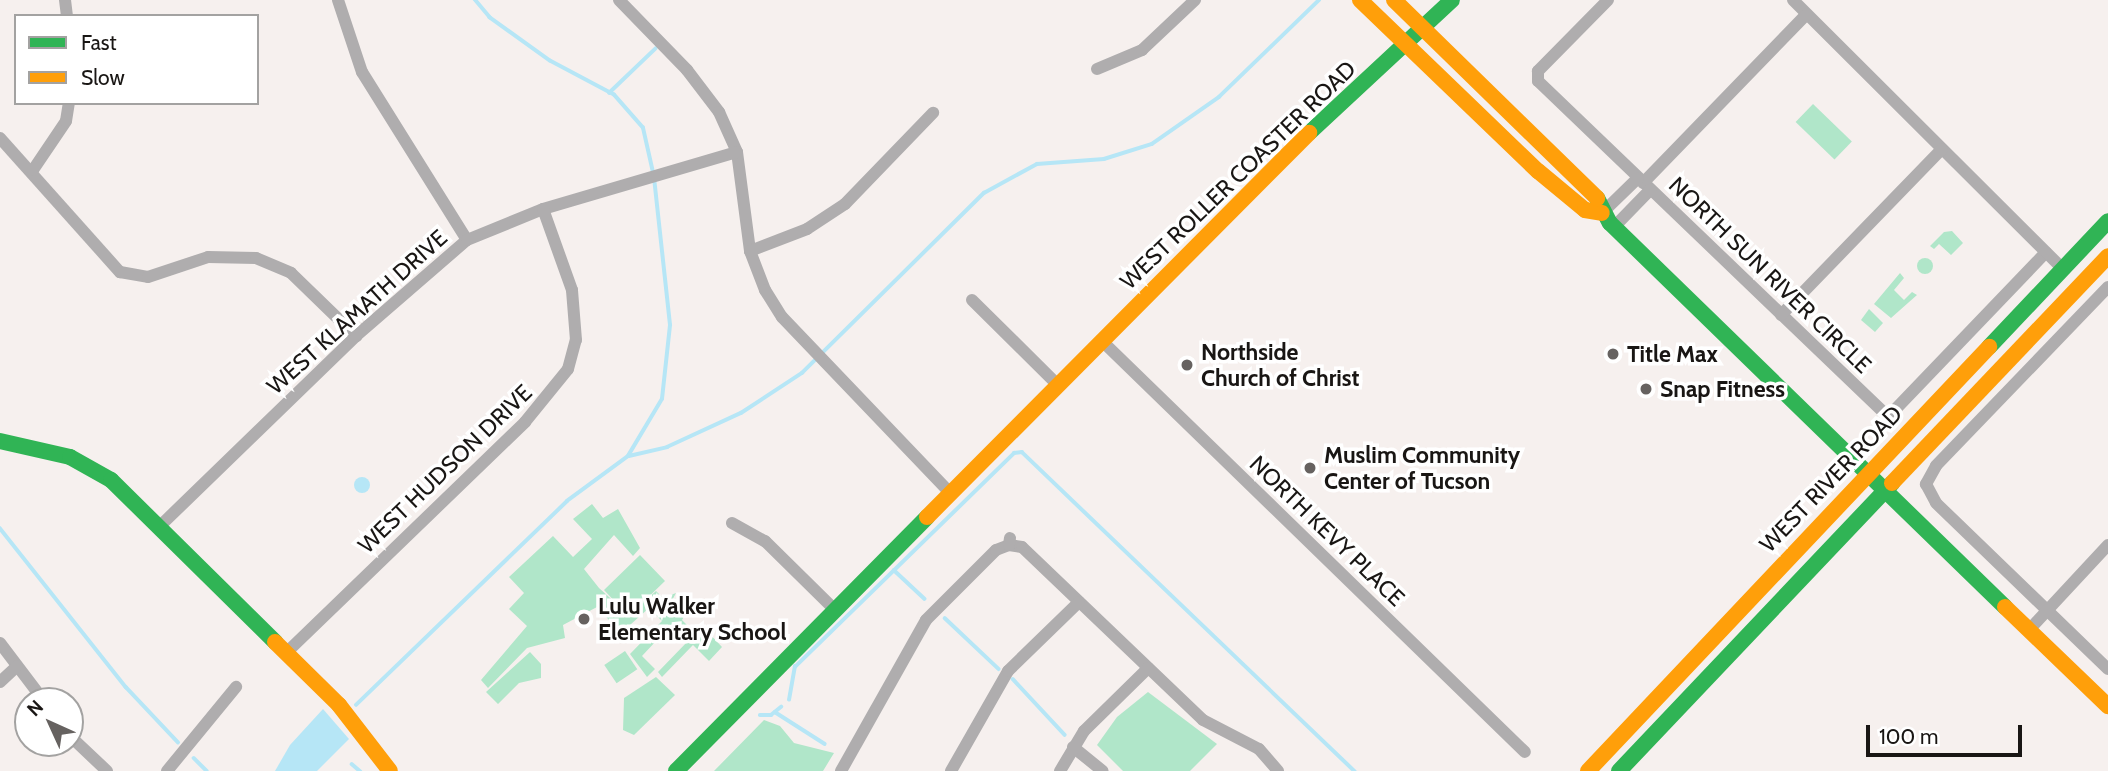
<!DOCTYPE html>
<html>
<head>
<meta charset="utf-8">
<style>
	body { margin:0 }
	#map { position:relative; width:2108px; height:771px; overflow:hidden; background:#f6f0ee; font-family:Cabin,sans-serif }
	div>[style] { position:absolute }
	.green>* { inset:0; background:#b0e6c9; transform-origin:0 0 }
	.round { border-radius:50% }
	.water>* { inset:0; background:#b6e6f6 }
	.stream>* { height:3.5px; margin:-1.75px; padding:0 1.75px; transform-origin:1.75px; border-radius:1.75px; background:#b6e6f6 }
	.street>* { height:12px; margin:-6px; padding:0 6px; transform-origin:6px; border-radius:6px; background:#afadae }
	.fast>* { height:16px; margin:-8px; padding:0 8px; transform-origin:8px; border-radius:8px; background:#30b455 }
	.slow>* { height:16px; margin:-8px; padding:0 8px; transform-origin:8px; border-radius:8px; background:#ff9f0a }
	.dots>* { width:19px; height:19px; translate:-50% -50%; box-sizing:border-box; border:4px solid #fff; border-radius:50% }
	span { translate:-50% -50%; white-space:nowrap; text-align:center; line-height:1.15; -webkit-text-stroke:7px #fff; paint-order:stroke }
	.street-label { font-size:23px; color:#191614 }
	.poi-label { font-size:23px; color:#191614; font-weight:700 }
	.left { translate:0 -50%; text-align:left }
	.legend { position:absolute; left:14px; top:14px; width:245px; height:91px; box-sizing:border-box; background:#fff; border:2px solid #a3a2a1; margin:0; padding:9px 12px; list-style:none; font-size:21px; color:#191614 }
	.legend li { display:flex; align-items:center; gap:14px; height:35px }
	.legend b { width:35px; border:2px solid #a3a2a1 }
	.north { position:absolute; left:14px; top:687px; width:70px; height:70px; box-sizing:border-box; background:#fff; border:2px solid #a3a2a1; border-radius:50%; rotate:315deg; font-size:19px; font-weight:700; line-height:28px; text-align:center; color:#191614 }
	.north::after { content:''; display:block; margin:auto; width:24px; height:32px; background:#666260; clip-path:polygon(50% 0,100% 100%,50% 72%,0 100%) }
	.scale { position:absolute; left:1866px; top:725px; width:156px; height:32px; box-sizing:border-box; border:4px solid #191614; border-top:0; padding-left:9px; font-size:21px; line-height:24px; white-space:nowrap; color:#191614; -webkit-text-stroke:5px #fff; paint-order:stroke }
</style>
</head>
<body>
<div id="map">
	<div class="green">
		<div style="left:1813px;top:104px;width:54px;height:25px;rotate:44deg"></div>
		<div style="clip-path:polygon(1952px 231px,1963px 243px,1951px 255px,1939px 244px,1934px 249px,1930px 246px,1944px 232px)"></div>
		<div class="round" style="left:1917px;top:258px;width:16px;height:16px"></div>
		<div style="clip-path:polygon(1900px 273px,1904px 278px,1894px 290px,1904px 300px,1912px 292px,1917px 295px,1891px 318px,1874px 304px)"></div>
		<div style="clip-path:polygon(1869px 309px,1883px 323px,1875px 332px,1861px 320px)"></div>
		<div style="clip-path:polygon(592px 504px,603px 518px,618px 509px,640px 548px,633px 556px,614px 535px,584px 569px,599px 588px,619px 606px,604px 590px,640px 555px,665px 581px,637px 608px,656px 591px,663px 598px,676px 593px,669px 606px,677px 613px,689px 608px,682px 620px,695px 633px,705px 629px,722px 647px,709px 661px,693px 645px,662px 677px,658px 672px,688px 641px,671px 625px,642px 656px,655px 669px,647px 677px,630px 654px,662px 621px,649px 608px,621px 633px,597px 607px,563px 625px,565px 638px,527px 648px,488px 688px,481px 680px,527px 626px,509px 609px,524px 593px,509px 577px,553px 536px,573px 557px,592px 539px,573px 519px)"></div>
		<div style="left:625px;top:651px;width:22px;height:25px;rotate:56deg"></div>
		<div style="clip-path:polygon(530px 652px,541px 664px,541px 678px,519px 683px,498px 704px,486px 692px)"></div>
		<div style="clip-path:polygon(656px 677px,675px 695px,634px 735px,623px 730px,624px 698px)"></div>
		<div style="clip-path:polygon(1148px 692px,1217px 744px,1190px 771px,1123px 771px,1097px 745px,1117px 717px)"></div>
		<div style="clip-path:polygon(764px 720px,780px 726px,794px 743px,834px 753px,823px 771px,714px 771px)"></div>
	</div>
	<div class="water">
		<div class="round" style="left:354px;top:477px;width:16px;height:16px"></div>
		<div style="clip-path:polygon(323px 709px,349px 739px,317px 771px,275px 771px,290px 745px)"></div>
	</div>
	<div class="stream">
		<div style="left:609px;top:93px;width:64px;rotate:-43.7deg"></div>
		<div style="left:629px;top:456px;width:39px;rotate:-13deg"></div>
		<div style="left:667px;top:447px;width:81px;rotate:-24.7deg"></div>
		<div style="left:741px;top:413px;width:73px;rotate:-33.3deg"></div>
		<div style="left:802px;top:373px;width:256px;rotate:-44.7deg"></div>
		<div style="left:984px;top:193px;width:60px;rotate:-28.7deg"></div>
		<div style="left:1037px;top:164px;width:67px;rotate:-4.3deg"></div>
		<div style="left:1104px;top:159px;width:50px;rotate:-17.4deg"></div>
		<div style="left:1152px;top:144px;width:82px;rotate:-35deg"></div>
		<div style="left:1219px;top:97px;width:139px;rotate:-44.1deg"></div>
		<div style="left:0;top:528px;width:203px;rotate:51.6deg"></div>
		<div style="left:126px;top:687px;width:76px;rotate:46.6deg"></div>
		<div style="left:894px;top:570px;width:42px;rotate:43.1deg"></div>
		<div style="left:945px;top:618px;width:74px;rotate:43.4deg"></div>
		<div style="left:1013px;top:679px;width:76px;rotate:47.1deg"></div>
		<div style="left:789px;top:700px;width:34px;rotate:-80deg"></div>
		<div style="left:795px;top:667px;width:306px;rotate:-44.3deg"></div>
		<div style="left:1014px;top:453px;width:8px;rotate:-7deg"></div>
		<div style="left:1022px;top:452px;width:461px;rotate:43.8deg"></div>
		<div style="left:356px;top:705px;width:293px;rotate:-44deg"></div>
		<div style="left:567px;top:501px;width:76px;rotate:-36.4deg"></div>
		<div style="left:628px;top:456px;width:66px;rotate:-59.2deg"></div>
		<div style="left:662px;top:399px;width:74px;rotate:-83.8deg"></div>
		<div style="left:670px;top:325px;width:149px;rotate:-96.2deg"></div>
		<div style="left:654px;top:177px;width:50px;rotate:-102.7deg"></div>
		<div style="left:643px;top:128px;width:44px;rotate:-131.3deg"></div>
		<div style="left:614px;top:95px;width:72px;rotate:-152deg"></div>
		<div style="left:550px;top:61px;width:74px;rotate:-144.4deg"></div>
		<div style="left:490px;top:18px;width:23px;rotate:-130deg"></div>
		<div style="left:775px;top:712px;width:59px;rotate:32.6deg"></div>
		<div style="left:760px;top:715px;width:11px"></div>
		<div style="left:771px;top:715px;width:13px;rotate:-39deg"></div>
		<div style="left:194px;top:758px;width:18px;rotate:45deg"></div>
		<div style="left:352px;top:764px;width:11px;rotate:41deg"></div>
	</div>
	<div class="street">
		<div style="left:65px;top:0;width:16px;rotate:83deg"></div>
		<div style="left:338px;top:0;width:76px;rotate:71.6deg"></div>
		<div style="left:362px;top:72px;width:198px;rotate:58deg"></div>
		<div style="left:619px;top:0;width:98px;rotate:45.8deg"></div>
		<div style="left:687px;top:70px;width:53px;rotate:52.7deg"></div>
		<div style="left:719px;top:112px;width:44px;rotate:65.8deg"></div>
		<div style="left:737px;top:152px;width:100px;rotate:82.5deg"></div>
		<div style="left:750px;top:251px;width:42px;rotate:69deg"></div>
		<div style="left:765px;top:290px;width:32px;rotate:58deg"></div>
		<div style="left:782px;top:317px;width:243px;rotate:46.3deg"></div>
		<div style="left:1608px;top:0;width:100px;rotate:134.6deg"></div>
		<div style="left:1538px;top:71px;width:10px;rotate:90deg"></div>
		<div style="left:1538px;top:81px;width:485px;rotate:43.8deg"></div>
		<div style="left:1888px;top:417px;width:228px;rotate:-46.2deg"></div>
		<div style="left:1793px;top:0;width:381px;rotate:44.9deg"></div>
		<div style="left:1097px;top:69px;width:49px;rotate:-22.9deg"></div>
		<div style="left:1142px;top:50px;width:73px;rotate:-43.3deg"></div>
		<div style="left:0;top:138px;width:180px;rotate:48.2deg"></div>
		<div style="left:120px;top:272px;width:28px;rotate:10deg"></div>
		<div style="left:148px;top:277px;width:63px;rotate:-18.4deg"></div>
		<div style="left:208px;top:257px;width:48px;rotate:1.2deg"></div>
		<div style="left:256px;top:258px;width:38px;rotate:23deg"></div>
		<div style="left:291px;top:273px;width:91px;rotate:44.1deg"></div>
		<div style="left:33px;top:170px;width:59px;rotate:-56deg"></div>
		<div style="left:66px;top:121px;width:18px;rotate:-81deg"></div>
		<div style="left:1643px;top:183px;width:235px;rotate:-45.9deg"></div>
		<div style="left:1602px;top:213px;width:50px;rotate:-44.2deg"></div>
		<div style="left:1614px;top:227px;width:52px;rotate:-45.8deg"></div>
		<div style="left:750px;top:251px;width:61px;rotate:-21.1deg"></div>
		<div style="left:807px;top:229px;width:45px;rotate:-33.3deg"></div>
		<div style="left:845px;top:204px;width:127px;rotate:-46deg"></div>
		<div style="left:2108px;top:287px;width:248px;rotate:133.9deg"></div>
		<div style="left:1936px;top:466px;width:21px;rotate:119deg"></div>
		<div style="left:1926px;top:484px;width:21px;rotate:62deg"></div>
		<div style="left:1936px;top:503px;width:239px;rotate:44deg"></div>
		<div style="left:972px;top:300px;width:120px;rotate:44.7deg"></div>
		<div style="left:1781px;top:315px;width:231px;rotate:-45.9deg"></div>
		<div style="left:1101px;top:340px;width:591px;rotate:44.18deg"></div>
		<div style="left:732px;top:523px;width:38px;rotate:29deg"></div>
		<div style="left:765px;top:541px;width:98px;rotate:44.6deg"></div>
		<div style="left:161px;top:525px;width:272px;rotate:-44.1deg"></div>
		<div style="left:356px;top:336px;width:147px;rotate:-40.9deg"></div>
		<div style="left:467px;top:240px;width:82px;rotate:-22.2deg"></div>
		<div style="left:543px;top:209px;width:202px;rotate:-16.4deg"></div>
		<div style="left:1009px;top:545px;width:13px;rotate:9deg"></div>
		<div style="left:1022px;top:547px;width:250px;rotate:43.7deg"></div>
		<div style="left:1203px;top:720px;width:63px;rotate:27.4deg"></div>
		<div style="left:1259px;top:749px;width:29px;rotate:49deg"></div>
		<div style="left:2029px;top:630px;width:116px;rotate:-47.1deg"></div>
		<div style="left:0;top:643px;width:73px;rotate:52.8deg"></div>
		<div style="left:287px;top:652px;width:331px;rotate:-44deg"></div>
		<div style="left:525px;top:422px;width:68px;rotate:-50.9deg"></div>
		<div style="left:568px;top:369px;width:30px;rotate:-75deg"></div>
		<div style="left:576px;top:340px;width:50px;rotate:-94.6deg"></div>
		<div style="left:572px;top:290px;width:86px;rotate:-109.7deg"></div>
		<div style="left:0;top:682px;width:23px;rotate:-43deg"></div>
		<div style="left:70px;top:736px;width:51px;rotate:43.4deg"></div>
		<div style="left:1073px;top:747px;width:38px;rotate:39deg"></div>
		<div style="left:167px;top:771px;width:109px;rotate:-50.6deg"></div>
		<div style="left:841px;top:771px;width:173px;rotate:-60.6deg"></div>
		<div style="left:926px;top:620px;width:99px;rotate:-45deg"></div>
		<div style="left:996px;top:550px;width:14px;rotate:-21deg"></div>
		<div style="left:1009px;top:545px;width:7px;rotate:-82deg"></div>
		<div style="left:951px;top:771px;width:115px;rotate:-60.3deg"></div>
		<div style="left:1008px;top:671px;width:99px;rotate:-44.2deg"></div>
		<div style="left:1060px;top:771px;width:47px;rotate:-59deg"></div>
		<div style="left:1084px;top:731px;width:90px;rotate:-44.5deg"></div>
	</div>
	<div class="fast">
		<div style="left:1309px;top:133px;width:195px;rotate:-42.9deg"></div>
		<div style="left:1597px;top:198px;width:28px;rotate:63deg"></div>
		<div style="left:1610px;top:223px;width:551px;rotate:44.19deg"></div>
		<div style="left:1989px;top:347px;width:173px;rotate:-46.6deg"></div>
		<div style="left:0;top:441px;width:72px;rotate:12.9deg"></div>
		<div style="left:70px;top:457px;width:47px;rotate:29.3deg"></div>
		<div style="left:111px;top:480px;width:231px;rotate:44.6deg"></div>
		<div style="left:676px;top:771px;width:357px;rotate:-45.3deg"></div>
		<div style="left:1619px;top:771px;width:397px;rotate:-46.5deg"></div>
	</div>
	<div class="slow">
		<div style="left:1360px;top:0;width:247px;rotate:43.9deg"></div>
		<div style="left:1538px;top:171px;width:61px;rotate:39.7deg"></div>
		<div style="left:1585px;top:210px;width:17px;rotate:10deg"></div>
		<div style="left:1394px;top:0;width:284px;rotate:44.3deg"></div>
		<div style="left:1892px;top:483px;width:313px;rotate:-46.4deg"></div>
		<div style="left:927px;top:517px;width:542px;rotate:-45.15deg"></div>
		<div style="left:2005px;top:607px;width:143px;rotate:43.9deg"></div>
		<div style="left:275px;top:642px;width:90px;rotate:44.5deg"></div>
		<div style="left:339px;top:705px;width:83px;rotate:52.3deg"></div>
		<div style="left:1588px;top:771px;width:584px;rotate:-46.6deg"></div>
	</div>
	<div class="dots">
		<div style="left:1613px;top:354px;background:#666260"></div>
		<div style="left:1187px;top:365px;background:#666260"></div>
		<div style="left:1646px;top:389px;background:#666260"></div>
		<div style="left:1310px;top:468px;background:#666260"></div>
		<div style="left:584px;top:619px;background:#666260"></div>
	</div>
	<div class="street-label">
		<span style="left:1238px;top:175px;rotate:-44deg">WEST ROLLER COASTER ROAD</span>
		<span style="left:1770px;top:275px;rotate:44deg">NORTH SUN RIVER CIRCLE</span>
		<span style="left:357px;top:312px;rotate:-42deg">WEST KLAMATH DRIVE</span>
		<span style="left:445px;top:469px;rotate:-44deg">WEST HUDSON DRIVE</span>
		<span style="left:1831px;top:479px;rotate:-46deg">WEST RIVER ROAD</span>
		<span style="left:1327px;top:531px;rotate:44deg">NORTH KEVY PLACE</span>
	</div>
	<div class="poi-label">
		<span class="left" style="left:1201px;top:365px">Northside<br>Church of Christ</span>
		<span class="left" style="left:1627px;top:354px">Title Max</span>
		<span class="left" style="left:1660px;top:389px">Snap Fitness</span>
		<span class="left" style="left:1324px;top:468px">Muslim Community<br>Center of Tucson</span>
		<span class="left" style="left:598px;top:619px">Lulu Walker<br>Elementary School</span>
	</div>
	<ul class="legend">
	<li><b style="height:9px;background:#30b455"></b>Fast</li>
	<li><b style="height:9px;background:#ff9f0a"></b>Slow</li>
	</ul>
	<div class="north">N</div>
	<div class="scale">100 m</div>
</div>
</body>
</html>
